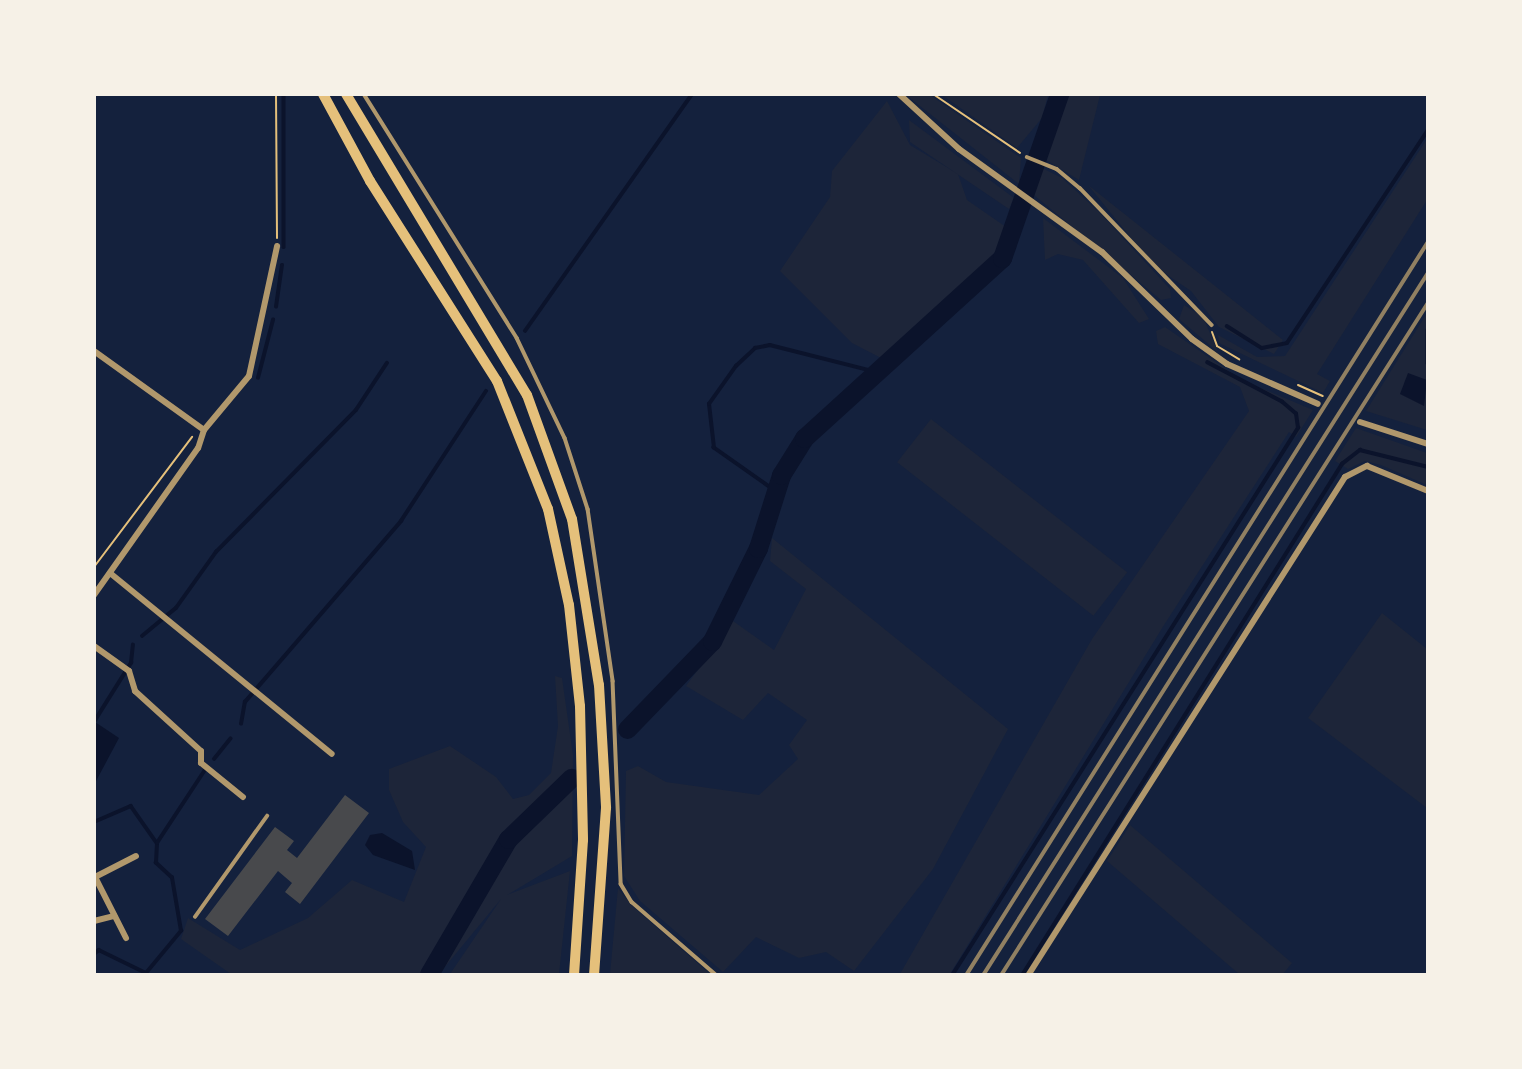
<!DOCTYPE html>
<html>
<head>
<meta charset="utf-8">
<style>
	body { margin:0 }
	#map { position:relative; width:1522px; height:1069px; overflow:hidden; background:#14213d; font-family:"Alegreya Sans",sans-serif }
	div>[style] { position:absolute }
	.green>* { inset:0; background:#1d2539; transform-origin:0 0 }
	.water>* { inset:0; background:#0b132b }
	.stream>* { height:3.5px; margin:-1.75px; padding:0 1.75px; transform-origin:1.75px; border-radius:1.75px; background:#0b132b }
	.river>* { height:19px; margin:-9.5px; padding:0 9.5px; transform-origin:9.5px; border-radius:9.5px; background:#0b132b }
	.building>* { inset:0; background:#48494c }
	.path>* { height:2px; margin:-1px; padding:0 1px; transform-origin:1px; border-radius:1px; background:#e5c07b }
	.service>* { height:3.5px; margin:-1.75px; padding:0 1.75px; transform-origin:1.75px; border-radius:1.75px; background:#b1986c }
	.minor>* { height:6px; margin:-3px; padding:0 3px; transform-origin:3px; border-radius:3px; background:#b1986c }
	.trunk>* { height:10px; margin:-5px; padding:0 5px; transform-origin:5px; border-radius:5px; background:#e5c07b }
	.rail>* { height:3.5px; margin:-1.75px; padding:0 1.75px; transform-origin:1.75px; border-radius:1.75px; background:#918062 }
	span { translate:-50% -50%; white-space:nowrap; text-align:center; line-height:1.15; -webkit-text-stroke:6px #f6f1e7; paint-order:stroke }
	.frame { position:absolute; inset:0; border:96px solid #f6f1e7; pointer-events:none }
</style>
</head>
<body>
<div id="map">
	<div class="green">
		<div style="clip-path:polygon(906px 95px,930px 95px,1021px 158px,1019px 184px)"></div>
		<div style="clip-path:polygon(942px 95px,1048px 95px,1042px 118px,1017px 148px)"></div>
		<div style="clip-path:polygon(1065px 95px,1100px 95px,1079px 180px,1046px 160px)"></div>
		<div style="clip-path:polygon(887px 101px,910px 145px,958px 174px,967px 200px,1006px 227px,996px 255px,973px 281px,883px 359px,852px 343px,780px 271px,830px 197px,832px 171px)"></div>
		<div style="clip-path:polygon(909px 120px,1014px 198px,1009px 209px,910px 142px)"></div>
		<div style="clip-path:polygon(1427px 139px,1427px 200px,1317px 374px,1330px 381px,1323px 393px,1219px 343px,1218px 335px,1257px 357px,1285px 356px)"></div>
		<div style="clip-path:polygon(1030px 162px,1062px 178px,1099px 212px,1170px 289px,1171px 298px,1161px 300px,1023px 186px)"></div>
		<div style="clip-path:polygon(1088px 185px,1283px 340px,1274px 354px,1219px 327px,1191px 291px,1154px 266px)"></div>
		<div style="clip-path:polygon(1043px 218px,1123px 278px,1149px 319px,1139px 323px,1083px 260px,1058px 254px,1045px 260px)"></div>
		<div style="clip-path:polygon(1184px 305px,1203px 317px,1218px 352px,1179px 319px)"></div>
		<div style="clip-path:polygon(1427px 313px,1427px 430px,1366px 411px)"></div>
		<div style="clip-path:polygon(1165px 327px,1242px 380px,1313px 410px,1296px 437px,1289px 432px,1164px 625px,950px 974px,900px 974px,1092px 639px,1249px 411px,1240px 387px,1158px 344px,1156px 331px)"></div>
		<div style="left:931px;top:419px;width:249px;height:55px;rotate:38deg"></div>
		<div style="clip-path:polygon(1356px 428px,1427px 453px,1427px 485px,1381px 465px,1365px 461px,1348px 469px,1335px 461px)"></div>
		<div style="clip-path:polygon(772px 538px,1008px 729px,933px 869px,854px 971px,826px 952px,799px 958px,756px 937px,723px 972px,640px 901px,624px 876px,626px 771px,638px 766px,666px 782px,759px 795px,798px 759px,789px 745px,807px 720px,768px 693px,743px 720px,686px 686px,733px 621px,774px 650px,806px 589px,770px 561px)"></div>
		<div style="clip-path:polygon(1382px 613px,1427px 649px,1427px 808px,1308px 718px)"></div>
		<div style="clip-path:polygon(555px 676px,562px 678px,573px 755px,572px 856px,507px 895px,570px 871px,559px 974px,450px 974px,501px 899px,439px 974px,231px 974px,181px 939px,188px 918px,240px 950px,308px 918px,352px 880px,404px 902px,426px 847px,403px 822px,389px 790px,389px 769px,450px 746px,496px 777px,513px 799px,529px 795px,551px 773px,558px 726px)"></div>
		<div style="clip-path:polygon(1130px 825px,1292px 963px,1283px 974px,1239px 974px,1107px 861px)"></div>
		<div style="clip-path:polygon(618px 888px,631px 905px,710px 974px,610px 974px)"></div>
	</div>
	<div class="water">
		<div style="clip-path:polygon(1408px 373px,1427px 380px,1424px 406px,1400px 394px)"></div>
		<div style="clip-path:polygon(95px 722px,119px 738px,95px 783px)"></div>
		<div style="clip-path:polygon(382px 833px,412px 851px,415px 870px,373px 855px,365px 845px,370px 835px)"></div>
	</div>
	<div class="stream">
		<div style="left:284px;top:94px;width:153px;rotate:90deg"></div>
		<div style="left:276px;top:307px;width:42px;rotate:-81.9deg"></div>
		<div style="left:1227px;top:326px;width:41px;rotate:32.2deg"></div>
		<div style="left:1262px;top:348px;width:25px;rotate:-11deg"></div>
		<div style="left:1287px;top:343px;width:255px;rotate:-56.5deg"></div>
		<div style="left:1428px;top:330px;width:33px;rotate:90deg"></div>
		<div style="left:525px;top:331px;width:290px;rotate:-54.8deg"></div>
		<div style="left:258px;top:378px;width:60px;rotate:-75.5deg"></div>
		<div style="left:775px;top:491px;width:75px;rotate:-144.8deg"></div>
		<div style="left:714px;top:448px;width:44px;rotate:-96.5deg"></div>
		<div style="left:709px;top:404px;width:47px;rotate:-54.6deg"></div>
		<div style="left:736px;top:366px;width:26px;rotate:-43deg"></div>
		<div style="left:755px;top:348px;width:15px;rotate:-11deg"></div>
		<div style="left:770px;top:345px;width:110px;rotate:14.2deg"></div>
		<div style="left:142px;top:636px;width:44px;rotate:-39.5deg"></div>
		<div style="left:176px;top:608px;width:69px;rotate:-54.5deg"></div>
		<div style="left:216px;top:552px;width:199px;rotate:-45.4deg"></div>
		<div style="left:356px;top:410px;width:56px;rotate:-56.6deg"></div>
		<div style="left:94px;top:722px;width:70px;rotate:-57.9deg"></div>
		<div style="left:131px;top:663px;width:18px;rotate:-84deg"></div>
		<div style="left:241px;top:724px;width:22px;rotate:-80deg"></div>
		<div style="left:245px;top:702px;width:239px;rotate:-49.2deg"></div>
		<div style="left:401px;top:521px;width:155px;rotate:-56.8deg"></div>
		<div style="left:214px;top:759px;width:26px;rotate:-51deg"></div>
		<div style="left:94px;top:822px;width:40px;rotate:-23.4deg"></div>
		<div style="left:131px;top:806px;width:45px;rotate:54.9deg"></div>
		<div style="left:94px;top:954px;width:6px;rotate:-39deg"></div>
		<div style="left:99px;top:950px;width:52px;rotate:26.1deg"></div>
		<div style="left:146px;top:973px;width:55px;rotate:-50.2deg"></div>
		<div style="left:181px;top:931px;width:54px;rotate:-99.6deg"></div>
		<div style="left:172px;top:878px;width:22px;rotate:-137deg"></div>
		<div style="left:156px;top:863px;width:20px;rotate:-87deg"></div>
		<div style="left:157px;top:843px;width:87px;rotate:-56.7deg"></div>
		<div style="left:953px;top:974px;width:646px;rotate:-57.71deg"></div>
		<div style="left:1298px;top:428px;width:14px;rotate:-98deg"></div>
		<div style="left:1296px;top:414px;width:18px;rotate:-139deg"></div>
		<div style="left:1282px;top:402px;width:84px;rotate:-152.2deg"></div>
		<div style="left:1023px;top:974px;width:602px;rotate:-57.97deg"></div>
		<div style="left:1342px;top:464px;width:23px;rotate:-38deg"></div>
		<div style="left:1360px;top:450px;width:70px;rotate:14deg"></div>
	</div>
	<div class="river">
		<div style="left:627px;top:729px;width:122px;rotate:-46deg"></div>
		<div style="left:712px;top:641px;width:104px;rotate:-63.7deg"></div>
		<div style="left:758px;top:548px;width:77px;rotate:-72.5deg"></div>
		<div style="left:781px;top:475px;width:44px;rotate:-58.1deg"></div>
		<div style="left:804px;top:438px;width:268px;rotate:-42.3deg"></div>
		<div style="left:1002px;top:258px;width:174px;rotate:-70.8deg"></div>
		<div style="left:429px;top:974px;width:156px;rotate:-59.7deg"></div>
		<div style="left:508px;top:839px;width:88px;rotate:-44.1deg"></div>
	</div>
	<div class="building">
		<div style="clip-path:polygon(345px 795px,369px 813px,300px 904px,285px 892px,292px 883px,278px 871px,228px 936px,205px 919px,275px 827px,294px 841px,287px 850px,297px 858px)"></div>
	</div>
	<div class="path">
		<div style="left:276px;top:94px;width:144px;rotate:89.6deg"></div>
		<div style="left:933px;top:94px;width:105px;rotate:34.1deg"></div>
		<div style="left:1212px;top:332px;width:15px;rotate:70deg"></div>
		<div style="left:1217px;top:346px;width:26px;rotate:31deg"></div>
		<div style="left:1298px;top:385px;width:27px;rotate:24deg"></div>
		<div style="left:94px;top:567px;width:163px;rotate:-53deg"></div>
	</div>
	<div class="service">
		<div style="left:364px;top:94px;width:288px;rotate:57.9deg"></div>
		<div style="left:517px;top:338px;width:111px;rotate:64.4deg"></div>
		<div style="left:565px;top:438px;width:75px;rotate:72.1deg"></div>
		<div style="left:588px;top:509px;width:174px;rotate:81.7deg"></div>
		<div style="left:613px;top:681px;width:203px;rotate:87.7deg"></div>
		<div style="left:621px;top:884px;width:21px;rotate:59deg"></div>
		<div style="left:632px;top:902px;width:110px;rotate:40.9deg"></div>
		<div style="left:1027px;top:157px;width:32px;rotate:22deg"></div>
		<div style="left:1057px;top:169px;width:30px;rotate:40deg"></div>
		<div style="left:1080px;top:188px;width:190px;rotate:46.1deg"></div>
		<div style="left:195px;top:917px;width:124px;rotate:-54.5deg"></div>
	</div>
	<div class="minor">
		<div style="left:899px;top:94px;width:81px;rotate:42.5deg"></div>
		<div style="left:959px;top:149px;width:176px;rotate:35.8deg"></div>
		<div style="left:1102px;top:252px;width:125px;rotate:44deg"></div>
		<div style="left:1192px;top:339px;width:43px;rotate:35.5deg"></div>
		<div style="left:1227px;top:364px;width:99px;rotate:23.7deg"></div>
		<div style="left:94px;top:351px;width:135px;rotate:35.7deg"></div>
		<div style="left:204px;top:430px;width:19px;rotate:108deg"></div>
		<div style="left:198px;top:448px;width:180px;rotate:125.3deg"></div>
		<div style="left:1360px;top:422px;width:71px;rotate:17.9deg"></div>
		<div style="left:204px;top:430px;width:70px;rotate:-50.2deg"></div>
		<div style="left:249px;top:376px;width:133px;rotate:-77.8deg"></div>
		<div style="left:110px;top:573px;width:286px;rotate:39.2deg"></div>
		<div style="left:94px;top:646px;width:43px;rotate:35.5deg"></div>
		<div style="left:129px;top:671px;width:21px;rotate:73deg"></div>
		<div style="left:135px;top:691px;width:89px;rotate:42.3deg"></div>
		<div style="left:201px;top:751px;width:12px;rotate:90deg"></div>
		<div style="left:201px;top:763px;width:54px;rotate:39deg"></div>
		<div style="left:94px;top:921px;width:21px;rotate:-14deg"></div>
		<div style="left:126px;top:938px;width:68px;rotate:-116.9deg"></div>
		<div style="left:95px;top:877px;width:46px;rotate:-27.1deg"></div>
		<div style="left:1029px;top:974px;width:589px;rotate:-57.55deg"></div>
		<div style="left:1345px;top:477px;width:25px;rotate:-27deg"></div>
		<div style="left:1367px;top:466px;width:66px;rotate:22.3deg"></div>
	</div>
	<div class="trunk">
		<div style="left:323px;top:94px;width:99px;rotate:61.6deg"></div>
		<div style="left:370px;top:181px;width:237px;rotate:57.6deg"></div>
		<div style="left:497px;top:381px;width:138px;rotate:68.3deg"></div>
		<div style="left:548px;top:509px;width:98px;rotate:77.7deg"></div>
		<div style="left:569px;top:605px;width:102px;rotate:83.8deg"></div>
		<div style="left:580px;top:706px;width:134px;rotate:88.7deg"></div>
		<div style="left:583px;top:840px;width:134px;rotate:93.8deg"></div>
		<div style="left:346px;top:94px;width:351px;rotate:59deg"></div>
		<div style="left:527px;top:395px;width:132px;rotate:70.1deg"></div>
		<div style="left:572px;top:519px;width:168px;rotate:80.8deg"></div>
		<div style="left:599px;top:685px;width:123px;rotate:86.7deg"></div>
		<div style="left:606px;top:808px;width:166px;rotate:94.1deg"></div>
	</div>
	<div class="rail">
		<div style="left:967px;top:974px;width:865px;rotate:-57.8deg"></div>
		<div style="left:984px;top:974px;width:830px;rotate:-57.65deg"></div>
		<div style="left:1002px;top:974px;width:795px;rotate:-57.59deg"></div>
	</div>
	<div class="frame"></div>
</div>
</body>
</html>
